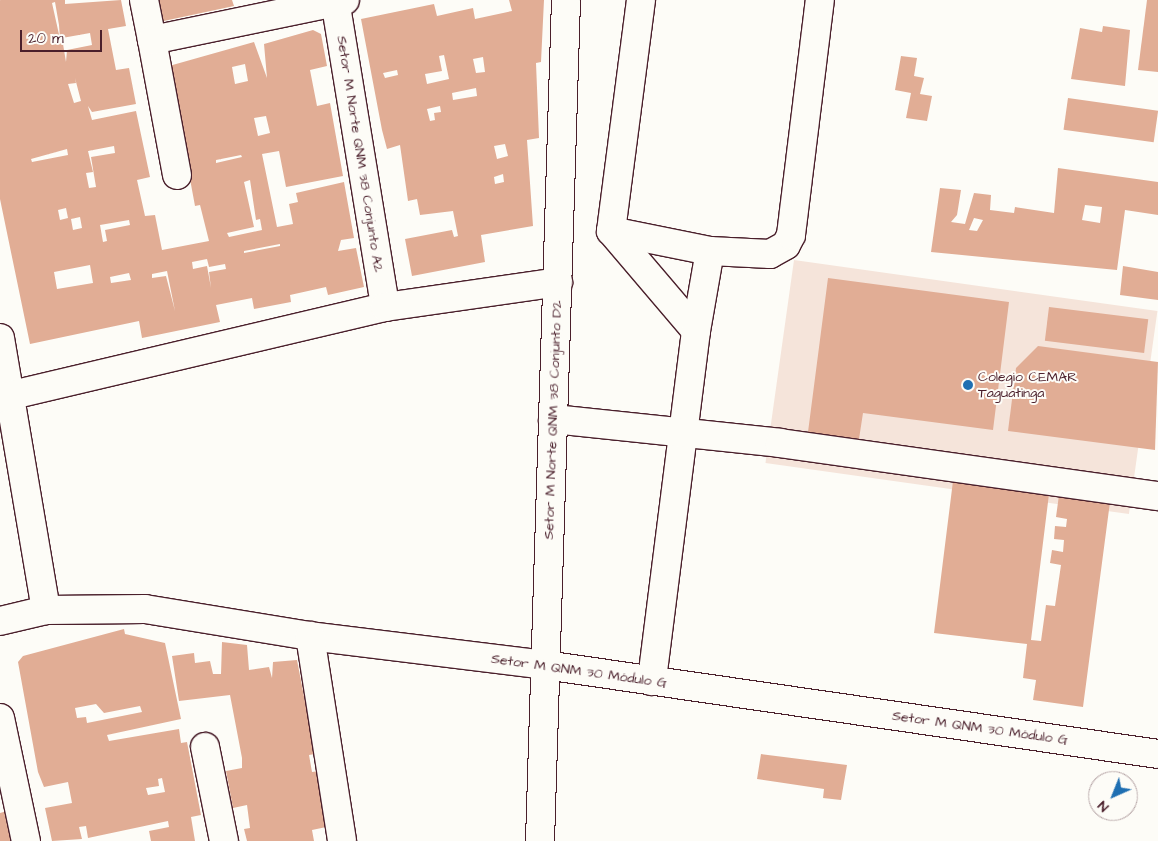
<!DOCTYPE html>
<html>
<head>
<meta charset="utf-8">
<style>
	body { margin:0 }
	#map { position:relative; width:1158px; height:841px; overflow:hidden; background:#fdfcf7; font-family:"Architects Daughter",sans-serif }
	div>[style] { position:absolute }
	.built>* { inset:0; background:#f5e4da; transform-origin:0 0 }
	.building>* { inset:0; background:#e1ad95; transform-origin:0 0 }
	.roads { filter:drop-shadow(1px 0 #4a1f2b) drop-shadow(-1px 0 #4a1f2b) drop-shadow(0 1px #4a1f2b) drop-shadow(0 -1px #4a1f2b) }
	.minor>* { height:28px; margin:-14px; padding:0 14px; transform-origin:14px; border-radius:14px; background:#fdfcf7 }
	.dots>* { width:14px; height:14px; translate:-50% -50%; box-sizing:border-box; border:2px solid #fdfcf7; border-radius:50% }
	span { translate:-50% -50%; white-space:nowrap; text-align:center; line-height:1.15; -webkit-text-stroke:4px #fdfcf7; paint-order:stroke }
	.street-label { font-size:14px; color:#4a1f2b }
	.poi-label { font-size:14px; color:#4a1f2b }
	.left { translate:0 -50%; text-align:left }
	.north { position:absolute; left:1088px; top:771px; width:50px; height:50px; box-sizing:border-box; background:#fdfcf7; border:1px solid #b5a4a5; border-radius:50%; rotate:224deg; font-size:14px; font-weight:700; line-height:20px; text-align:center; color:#4a1f2b }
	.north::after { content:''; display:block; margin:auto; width:18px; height:22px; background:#1f6fb2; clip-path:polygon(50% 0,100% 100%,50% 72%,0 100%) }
	.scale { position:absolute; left:20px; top:30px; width:82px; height:22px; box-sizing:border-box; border:2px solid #4a1f2b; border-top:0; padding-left:6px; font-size:15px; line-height:18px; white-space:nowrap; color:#4a1f2b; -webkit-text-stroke:4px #fdfcf7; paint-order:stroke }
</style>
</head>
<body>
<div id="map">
	<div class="built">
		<div style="left:794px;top:260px;width:367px;height:205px;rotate:8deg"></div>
	</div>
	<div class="building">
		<div style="clip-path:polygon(evenodd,0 0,65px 0,65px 4px,121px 0,126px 26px,108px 29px,116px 70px,129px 68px,136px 104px,92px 112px,88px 106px,92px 120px,136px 111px,150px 177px,137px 180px,145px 216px,155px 215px,162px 250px,209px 241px,200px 205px,195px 206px,169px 66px,254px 42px,267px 78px,264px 44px,313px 30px,321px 34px,327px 66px,310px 70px,317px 106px,330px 103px,343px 176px,286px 187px,279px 151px,262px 154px,277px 227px,293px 224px,289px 204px,298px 202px,296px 193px,344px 182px,354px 238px,341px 240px,338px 251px,356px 248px,364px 287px,328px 295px,326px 287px,290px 295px,291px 302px,254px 309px,252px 298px,216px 305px,220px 322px,142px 338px,139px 321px,30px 344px,0 199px,0 0,55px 2px,59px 25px,60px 39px,52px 3px,55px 2px,0 0,90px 33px,92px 45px,67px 50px,66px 62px,62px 38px,90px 33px,0 0,245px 64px,248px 81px,235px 84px,232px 67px,245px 64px,0 0,75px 78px,81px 101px,74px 103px,68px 84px,76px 83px,75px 78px,0 0,266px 116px,270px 133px,258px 136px,254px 118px,266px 116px,0 0,114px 146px,115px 153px,91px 157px,96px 187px,89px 188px,86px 173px,93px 172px,88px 151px,114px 146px,0 0,67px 149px,68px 155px,32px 162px,31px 159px,67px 149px,0 0,241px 155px,242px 157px,216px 163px,216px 160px,241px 155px,0 0,250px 180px,256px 220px,260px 219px,262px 230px,229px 237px,227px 233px,254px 227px,244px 182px,250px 180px,0 0,66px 208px,68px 218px,60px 220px,58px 210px,66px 208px,0 0,80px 217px,82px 228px,73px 230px,71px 219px,80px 217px,0 0,129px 220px,130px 225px,105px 230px,107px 241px,103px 242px,100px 225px,129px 220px,0 0,280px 244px,280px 246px,244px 253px,244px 251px,280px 244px,0 0,207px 259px,209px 267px,225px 264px,226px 269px,209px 272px,211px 288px,207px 266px,193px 269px,192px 262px,207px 259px,0 0,90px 265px,93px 283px,57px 289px,54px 272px,90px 265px,0 0,167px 271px,175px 311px,166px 276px,152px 278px,152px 274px,167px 271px,0 0,129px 273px,131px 280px,111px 283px,110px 277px,129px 273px)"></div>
		<div style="clip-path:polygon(155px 0,232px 0,234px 6px,159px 22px)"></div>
		<div style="clip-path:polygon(evenodd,509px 0,544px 0,541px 62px,536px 63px,539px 138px,527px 140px,533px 226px,481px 235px,485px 262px,412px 276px,405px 239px,452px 230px,454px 237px,458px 236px,453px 211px,420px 215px,417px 199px,408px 201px,400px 145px,387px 149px,382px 130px,361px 19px,434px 4px,437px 16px,473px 8px,475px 19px,512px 11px,509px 0,444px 55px,449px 79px,427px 84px,425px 74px,442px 71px,439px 56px,444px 55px,509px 0,483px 57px,485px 72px,476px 73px,473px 59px,483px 57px,509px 0,397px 70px,398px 75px,385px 78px,383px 73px,397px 70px,509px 0,476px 88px,477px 96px,453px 100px,452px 93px,476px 88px,509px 0,440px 106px,441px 112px,434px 113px,435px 120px,430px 121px,427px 109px,440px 106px,509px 0,505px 144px,508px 156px,497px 159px,494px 146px,505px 144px,509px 0,503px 174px,504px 182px,495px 184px,494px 177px,503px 174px)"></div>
		<div style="clip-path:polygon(1147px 0,1158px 0,1158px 72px,1138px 70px)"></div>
		<div style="clip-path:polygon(1103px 26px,1130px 30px,1125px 86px,1071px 79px,1080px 28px,1102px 32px)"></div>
		<div style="clip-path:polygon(901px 56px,917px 58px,914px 76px,924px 78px,920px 94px,932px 96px,927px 121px,906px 118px,911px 93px,895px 90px)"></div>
		<div style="left:1068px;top:98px;width:91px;height:32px;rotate:8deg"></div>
		<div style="clip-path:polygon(evenodd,1058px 168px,1158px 182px,1158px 215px,1125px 210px,1117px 270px,931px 252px,940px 188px,961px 190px,957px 215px,951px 222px,965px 224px,974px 193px,991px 195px,990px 210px,1014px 213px,1015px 207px,1054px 213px,1058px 168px,1085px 205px,1102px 207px,1100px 223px,1082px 220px,1085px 205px,1058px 168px,974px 218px,983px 220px,977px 231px,969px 230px,974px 218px)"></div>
		<div style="clip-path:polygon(1123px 266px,1158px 272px,1158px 300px,1120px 295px)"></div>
		<div style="clip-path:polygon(828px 278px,1009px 302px,993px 430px,863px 413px,859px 439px,808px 432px)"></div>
		<div style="left:1049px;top:307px;width:100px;height:34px;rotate:7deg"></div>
		<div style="clip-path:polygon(1038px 346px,1158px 362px,1155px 450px,1008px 431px,1016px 368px)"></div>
		<div style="clip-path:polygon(953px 481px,1049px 494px,1031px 640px,1041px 641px,1046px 605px,1055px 606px,1061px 565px,1050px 563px,1052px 550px,1063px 552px,1064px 540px,1054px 539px,1055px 526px,1066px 527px,1067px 519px,1056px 517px,1059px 495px,1110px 502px,1083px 707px,1033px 700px,1036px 680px,1023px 678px,1027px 644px,934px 633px)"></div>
		<div style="clip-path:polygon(evenodd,124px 629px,125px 634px,165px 643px,181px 719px,107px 735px,109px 741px,179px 729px,181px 743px,187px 742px,201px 815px,191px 817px,195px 841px,151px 841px,149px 831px,169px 827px,168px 821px,88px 838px,86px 826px,79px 827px,82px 839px,52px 841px,45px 808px,72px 803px,68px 782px,44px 787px,38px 772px,18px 662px,23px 656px,124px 629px,96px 704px,104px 713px,140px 706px,142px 712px,87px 723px,86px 717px,77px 718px,75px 708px,96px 704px,124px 629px,162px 778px,165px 792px,148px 795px,146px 788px,159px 786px,158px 779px,162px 778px)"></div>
		<div style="clip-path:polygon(222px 642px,247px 645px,249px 670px,269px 667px,272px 678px,273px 662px,297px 660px,315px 754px,309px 755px,312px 772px,319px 771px,331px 826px,312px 830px,314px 841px,247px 841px,244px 829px,250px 828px,247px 805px,233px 808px,226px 771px,242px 768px,242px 758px,230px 695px,179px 701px,172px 656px,194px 653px,195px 663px,210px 661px,213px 674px,221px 674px)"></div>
		<div style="clip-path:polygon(761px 754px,847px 765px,841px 800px,823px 798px,824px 789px,757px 779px)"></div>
		<div style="clip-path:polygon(7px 811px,14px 841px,0 841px,0 813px)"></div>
	</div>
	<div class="roads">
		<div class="minor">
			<div style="left:144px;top:0;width:41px;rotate:78.7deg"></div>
			<div style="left:335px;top:0;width:311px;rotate:80.7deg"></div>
			<div style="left:641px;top:0;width:233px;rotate:97.4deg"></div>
			<div style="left:611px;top:231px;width:131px;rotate:49.6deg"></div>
			<div style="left:696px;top:331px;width:353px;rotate:97.2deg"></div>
			<div style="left:177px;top:175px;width:137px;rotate:-100.5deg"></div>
			<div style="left:152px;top:40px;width:197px;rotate:-11.7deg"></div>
			<div style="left:611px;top:231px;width:101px;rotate:11.4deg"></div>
			<div style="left:696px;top:331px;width:81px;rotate:-80.1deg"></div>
			<div style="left:710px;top:251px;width:60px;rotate:2.9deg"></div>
			<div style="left:770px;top:254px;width:18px;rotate:-29deg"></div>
			<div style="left:786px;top:245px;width:11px;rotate:-63deg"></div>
			<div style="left:791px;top:235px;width:237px;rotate:-83deg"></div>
			<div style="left:0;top:338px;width:276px;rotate:80.4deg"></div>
			<div style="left:0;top:398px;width:396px;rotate:-13.3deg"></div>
			<div style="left:385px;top:307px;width:175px;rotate:-8.2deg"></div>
			<div style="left:553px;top:419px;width:228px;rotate:6deg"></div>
			<div style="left:780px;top:443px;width:382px;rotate:8deg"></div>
			<div style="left:0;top:621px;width:47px;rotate:-13.4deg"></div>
			<div style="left:46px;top:610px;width:99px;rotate:-0.6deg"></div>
			<div style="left:145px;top:609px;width:167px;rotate:9.3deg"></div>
			<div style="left:310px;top:636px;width:237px;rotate:7deg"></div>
			<div style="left:545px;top:665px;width:619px;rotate:8.26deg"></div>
			<div style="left:310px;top:636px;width:207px;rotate:81.1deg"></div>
			<div style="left:0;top:718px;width:126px;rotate:78.1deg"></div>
			<div style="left:205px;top:747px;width:96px;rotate:78.6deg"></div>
			<div style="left:540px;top:841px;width:841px;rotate:-88.23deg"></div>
		</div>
	</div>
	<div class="dots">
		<div style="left:968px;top:385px;background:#1f6fb2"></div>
	</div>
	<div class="street-label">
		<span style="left:360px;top:154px;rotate:81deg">Setor M Norte QNM 38 Conjunto A2</span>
		<span style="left:553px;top:420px;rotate:-88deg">Setor M Norte QNM 38 Conjunto D2</span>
		<span style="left:579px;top:671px;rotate:8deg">Setor M QNM 30 Módulo G</span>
		<span style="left:980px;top:728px;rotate:8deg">Setor M QNM 30 Módulo G</span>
	</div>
	<div class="poi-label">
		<span class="left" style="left:978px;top:385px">Colegio CEMAR<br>Taguatinga</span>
	</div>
	<div class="north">N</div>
	<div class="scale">20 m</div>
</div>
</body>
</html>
